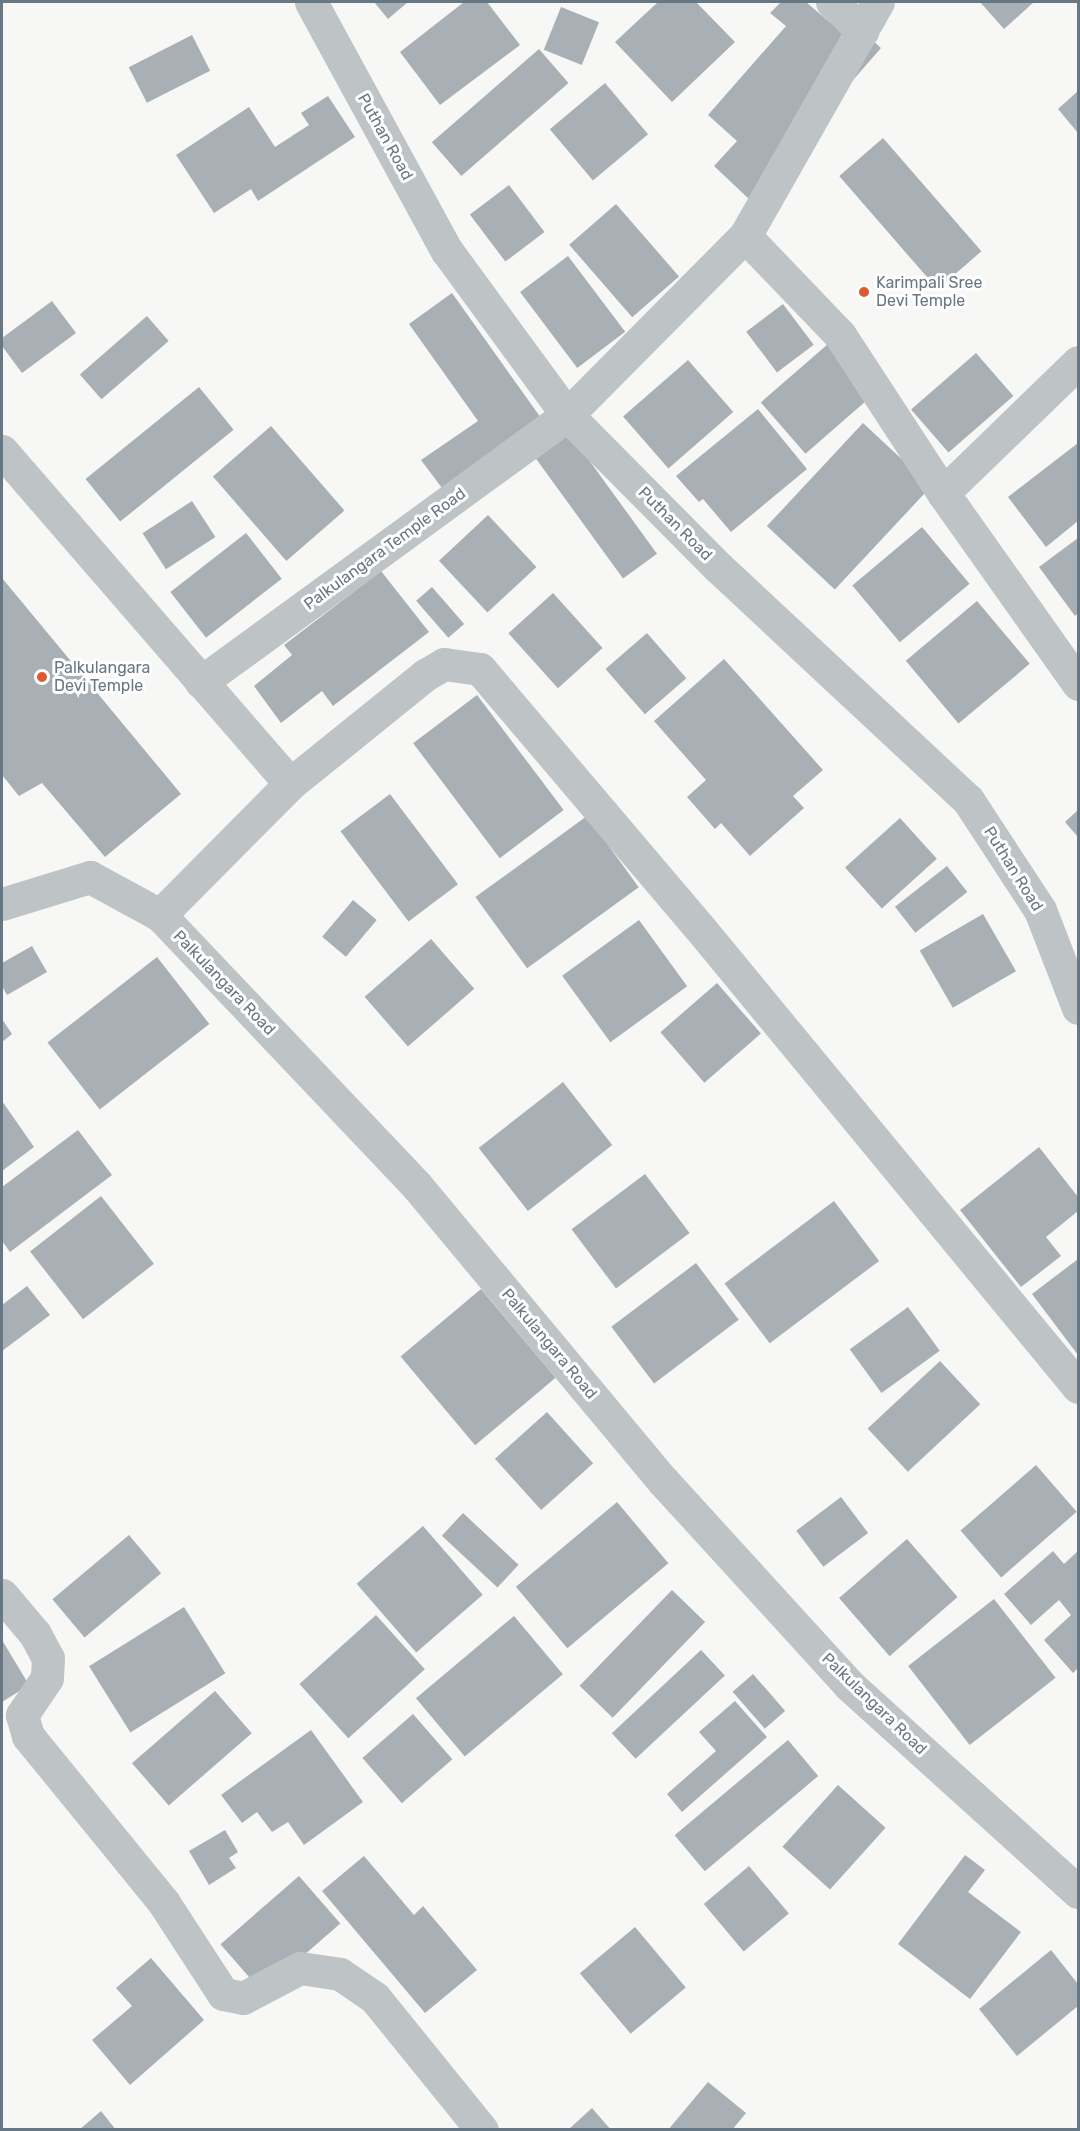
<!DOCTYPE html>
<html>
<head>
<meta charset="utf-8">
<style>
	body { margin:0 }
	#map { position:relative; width:1080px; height:2131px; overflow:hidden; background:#f7f7f5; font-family:Rubik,sans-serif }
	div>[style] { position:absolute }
	.building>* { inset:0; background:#a8b0b5; transform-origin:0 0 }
	.minor>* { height:33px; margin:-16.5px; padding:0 16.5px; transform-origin:16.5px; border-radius:16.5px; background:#bec3c6 }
	.dots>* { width:16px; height:16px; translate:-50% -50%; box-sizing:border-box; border:3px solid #fff; border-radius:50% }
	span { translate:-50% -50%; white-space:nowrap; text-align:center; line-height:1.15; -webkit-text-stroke:6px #fff; paint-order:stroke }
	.street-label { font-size:16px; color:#687784 }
	.poi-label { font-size:16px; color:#687784 }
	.left { translate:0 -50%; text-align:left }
	.frame { position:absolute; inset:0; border:3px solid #687784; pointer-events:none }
</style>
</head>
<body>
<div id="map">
	<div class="building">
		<div style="clip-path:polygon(374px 2px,408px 2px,388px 19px)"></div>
		<div style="clip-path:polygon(464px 2px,487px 2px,520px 45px,440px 105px,400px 52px)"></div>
		<div style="clip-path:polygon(658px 2px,696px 2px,735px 42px,672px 102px,615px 42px)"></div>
		<div style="clip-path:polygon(781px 2px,806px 2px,827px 20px,837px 9px,881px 48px,749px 199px,714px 166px,737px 141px,708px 115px,786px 26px,770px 13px)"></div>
		<div style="clip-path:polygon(980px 2px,1034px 2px,1004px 29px)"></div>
		<div style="left:561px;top:7px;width:41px;height:46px;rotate:22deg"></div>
		<div style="left:192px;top:35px;width:40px;height:71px;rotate:63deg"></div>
		<div style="left:539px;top:49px;width:45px;height:142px;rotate:49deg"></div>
		<div style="left:605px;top:83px;width:67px;height:72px;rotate:50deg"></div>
		<div style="clip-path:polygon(1078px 91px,1078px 133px,1058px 109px)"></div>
		<div style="clip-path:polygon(328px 96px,355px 137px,258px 201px,251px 189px,214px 213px,176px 155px,249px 107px,275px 147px,309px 125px,301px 113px)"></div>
		<div style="left:883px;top:138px;width:150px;height:58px;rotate:49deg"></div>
		<div style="left:509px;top:185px;width:59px;height:49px;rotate:53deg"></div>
		<div style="left:616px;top:204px;width:96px;height:62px;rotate:49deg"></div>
		<div style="left:568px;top:256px;width:95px;height:60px;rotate:53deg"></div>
		<div style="clip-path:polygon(452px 293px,541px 418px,442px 488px,421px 460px,478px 421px,409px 324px)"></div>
		<div style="clip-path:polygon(52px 301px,76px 333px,22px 373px,2px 346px,2px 338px)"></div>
		<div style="left:783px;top:304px;width:51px;height:46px;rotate:53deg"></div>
		<div style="left:147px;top:316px;width:33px;height:89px;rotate:49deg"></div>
		<div style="left:828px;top:344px;width:68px;height:89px;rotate:49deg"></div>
		<div style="left:976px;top:353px;width:57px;height:86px;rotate:49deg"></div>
		<div style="left:688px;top:360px;width:69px;height:86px;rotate:49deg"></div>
		<div style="left:199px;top:387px;width:55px;height:146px;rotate:51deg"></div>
		<div style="clip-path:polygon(758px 409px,807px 469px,731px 532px,703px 499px,699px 502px,676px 476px)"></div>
		<div style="left:863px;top:423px;width:93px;height:141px;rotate:43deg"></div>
		<div style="left:271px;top:426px;width:112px;height:77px;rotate:49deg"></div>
		<div style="left:570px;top:434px;width:148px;height:42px;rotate:54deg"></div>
		<div style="clip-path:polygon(1078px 443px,1078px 521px,1046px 547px,1008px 497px)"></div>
		<div style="left:192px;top:501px;width:43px;height:59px;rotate:57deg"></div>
		<div style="left:488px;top:515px;width:71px;height:67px;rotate:47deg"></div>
		<div style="left:922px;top:527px;width:74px;height:91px;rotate:50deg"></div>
		<div style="left:246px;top:533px;width:58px;height:96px;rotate:52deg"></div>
		<div style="clip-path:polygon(1078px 538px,1078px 613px,1075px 616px,1039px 567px)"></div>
		<div style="clip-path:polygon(381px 571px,429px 632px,333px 706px,322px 691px,281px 723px,254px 686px,292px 655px,284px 645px)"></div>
		<div style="clip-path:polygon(2px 578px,181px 794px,105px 857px,42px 783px,19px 796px,2px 775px)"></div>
		<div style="left:432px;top:587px;width:49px;height:21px;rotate:49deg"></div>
		<div style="left:553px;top:593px;width:74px;height:60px;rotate:48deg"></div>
		<div style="left:977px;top:601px;width:82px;height:93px;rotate:50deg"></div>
		<div style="left:647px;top:633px;width:60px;height:55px;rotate:49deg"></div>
		<div style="clip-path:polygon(724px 659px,823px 770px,793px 796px,804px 808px,750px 856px,721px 823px,715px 829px,687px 797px,706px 780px,654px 721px)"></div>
		<div style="left:477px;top:695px;width:144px;height:80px;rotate:53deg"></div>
		<div style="left:390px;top:794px;width:113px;height:62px;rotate:53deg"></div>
		<div style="clip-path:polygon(1078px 810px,1078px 837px,1065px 822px)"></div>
		<div style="left:587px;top:816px;width:88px;height:138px;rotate:54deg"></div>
		<div style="left:900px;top:818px;width:55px;height:74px;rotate:48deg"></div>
		<div style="left:947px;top:866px;width:33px;height:66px;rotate:52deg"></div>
		<div style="left:353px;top:900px;width:31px;height:48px;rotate:40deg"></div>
		<div style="left:983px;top:914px;width:66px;height:73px;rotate:60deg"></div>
		<div style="left:639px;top:920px;width:82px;height:95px;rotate:54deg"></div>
		<div style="left:431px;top:939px;width:66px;height:88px;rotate:49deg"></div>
		<div style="clip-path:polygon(32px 946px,47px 972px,7px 995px,2px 986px,2px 963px)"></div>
		<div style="left:157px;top:957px;width:85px;height:139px;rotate:52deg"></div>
		<div style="left:717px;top:983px;width:67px;height:75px;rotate:49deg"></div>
		<div style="clip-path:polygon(2px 1019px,12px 1034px,2px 1042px)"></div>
		<div style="left:563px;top:1082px;width:80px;height:107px;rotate:52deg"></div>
		<div style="clip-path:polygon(2px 1101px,34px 1147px,2px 1171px)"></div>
		<div style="clip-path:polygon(78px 1130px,112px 1175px,10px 1252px,2px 1241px,2px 1187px)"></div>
		<div style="clip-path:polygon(1039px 1147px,1078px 1197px,1078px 1211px,1046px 1237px,1061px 1256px,1021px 1287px,960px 1210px)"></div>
		<div style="left:645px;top:1174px;width:74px;height:92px;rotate:53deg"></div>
		<div style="left:101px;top:1196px;width:86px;height:90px;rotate:52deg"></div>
		<div style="left:834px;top:1201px;width:75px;height:137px;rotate:53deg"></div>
		<div style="clip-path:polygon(1078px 1259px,1078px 1355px,1032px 1294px)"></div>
		<div style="left:696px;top:1263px;width:71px;height:106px;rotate:53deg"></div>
		<div style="clip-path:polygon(27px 1286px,50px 1315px,2px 1351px,2px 1305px)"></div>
		<div style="left:481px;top:1289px;width:116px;height:105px;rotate:50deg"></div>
		<div style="left:908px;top:1307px;width:54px;height:72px;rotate:54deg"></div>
		<div style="left:940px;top:1361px;width:59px;height:99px;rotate:47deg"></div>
		<div style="left:547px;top:1412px;width:69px;height:70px;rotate:48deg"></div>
		<div style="left:1036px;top:1465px;width:62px;height:100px;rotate:49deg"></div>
		<div style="left:841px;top:1497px;width:45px;height:56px;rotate:53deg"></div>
		<div style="left:617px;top:1502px;width:80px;height:132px;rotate:50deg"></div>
		<div style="left:463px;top:1513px;width:76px;height:31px;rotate:43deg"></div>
		<div style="left:423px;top:1526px;width:91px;height:88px;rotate:49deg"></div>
		<div style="left:129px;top:1535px;width:50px;height:100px;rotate:50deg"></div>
		<div style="left:907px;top:1539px;width:77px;height:90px;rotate:49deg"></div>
		<div style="clip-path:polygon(1053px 1551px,1064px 1564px,1078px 1551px,1078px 1668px,1073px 1673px,1044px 1640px,1071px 1615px,1059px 1600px,1031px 1625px,1004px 1594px)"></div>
		<div style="left:672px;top:1590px;width:46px;height:133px;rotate:44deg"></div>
		<div style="left:994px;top:1599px;width:100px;height:109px;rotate:52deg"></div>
		<div style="left:184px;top:1607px;width:78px;height:112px;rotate:58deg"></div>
		<div style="left:376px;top:1615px;width:73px;height:103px;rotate:48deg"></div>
		<div style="left:514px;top:1616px;width:76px;height:128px;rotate:50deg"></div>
		<div style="clip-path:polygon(2px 1640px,29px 1685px,2px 1702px)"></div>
		<div style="left:701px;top:1650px;width:35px;height:122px;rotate:47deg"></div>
		<div style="left:753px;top:1674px;width:49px;height:27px;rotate:49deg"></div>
		<div style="left:215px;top:1691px;width:56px;height:110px;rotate:49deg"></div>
		<div style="clip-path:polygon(735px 1701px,767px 1737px,682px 1812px,667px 1794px,716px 1751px,699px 1732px)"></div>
		<div style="left:413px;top:1714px;width:60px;height:67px;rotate:49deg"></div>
		<div style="clip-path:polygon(311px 1730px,363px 1802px,304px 1845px,288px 1822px,272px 1832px,257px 1812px,242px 1823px,221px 1795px)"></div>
		<div style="left:788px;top:1740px;width:47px;height:148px;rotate:50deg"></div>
		<div style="left:838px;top:1785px;width:64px;height:83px;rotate:42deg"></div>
		<div style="clip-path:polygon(225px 1830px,238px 1852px,229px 1858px,236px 1868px,209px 1885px,189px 1851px)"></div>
		<div style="clip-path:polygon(965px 1855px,985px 1870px,968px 1892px,1021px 1932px,970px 1999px,898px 1944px)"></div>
		<div style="clip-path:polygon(364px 1856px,414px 1915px,423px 1906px,477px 1970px,425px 2013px,322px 1891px)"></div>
		<div style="left:749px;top:1866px;width:62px;height:59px;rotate:50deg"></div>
		<div style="left:299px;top:1876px;width:63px;height:104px;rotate:49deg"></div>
		<div style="left:635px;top:1927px;width:79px;height:72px;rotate:50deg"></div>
		<div style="clip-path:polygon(1051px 1950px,1078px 1984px,1078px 2006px,1017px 2056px,979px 2009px)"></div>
		<div style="clip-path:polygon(151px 1958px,204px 2020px,130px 2085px,92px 2040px,132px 2006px,116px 1988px)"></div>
		<div style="clip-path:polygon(708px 2082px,746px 2113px,732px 2130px,668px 2130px)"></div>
		<div style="clip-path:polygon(592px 2108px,611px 2130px,568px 2130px)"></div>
		<div style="clip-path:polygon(101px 2111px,116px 2130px,79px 2130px)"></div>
	</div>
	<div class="minor">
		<div style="left:311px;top:2px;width:284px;rotate:61.4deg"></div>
		<div style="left:447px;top:251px;width:203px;rotate:53.8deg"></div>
		<div style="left:567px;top:415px;width:214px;rotate:45.2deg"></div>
		<div style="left:718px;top:567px;width:342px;rotate:43deg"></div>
		<div style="left:968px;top:800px;width:131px;rotate:56.8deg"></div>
		<div style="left:1040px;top:910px;width:105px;rotate:68.8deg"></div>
		<div style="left:832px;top:2px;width:42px;rotate:44deg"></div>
		<div style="left:745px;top:236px;width:137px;rotate:46.2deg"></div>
		<div style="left:840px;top:335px;width:189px;rotate:56.9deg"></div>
		<div style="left:943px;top:493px;width:234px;rotate:54.7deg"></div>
		<div style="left:2px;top:451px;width:440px;rotate:49.1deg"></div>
		<div style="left:290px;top:784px;width:174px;rotate:-38.9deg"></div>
		<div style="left:425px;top:675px;width:22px;rotate:-30deg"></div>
		<div style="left:444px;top:664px;width:36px;rotate:8deg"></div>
		<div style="left:480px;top:669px;width:338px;rotate:49.7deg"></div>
		<div style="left:699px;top:927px;width:596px;rotate:50.51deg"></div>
		<div style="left:943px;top:493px;width:188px;rotate:-44.1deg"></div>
		<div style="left:201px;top:682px;width:453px;rotate:-36.1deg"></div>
		<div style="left:567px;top:415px;width:252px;rotate:-45.2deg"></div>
		<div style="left:745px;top:236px;width:269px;rotate:-60.4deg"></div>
		<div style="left:290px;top:784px;width:185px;rotate:134.8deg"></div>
		<div style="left:160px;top:915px;width:373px;rotate:46.5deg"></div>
		<div style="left:417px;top:1186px;width:384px;rotate:50.2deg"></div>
		<div style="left:663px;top:1481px;width:276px;rotate:47.6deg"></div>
		<div style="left:849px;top:1685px;width:309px;rotate:42.1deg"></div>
		<div style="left:2px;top:904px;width:92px;rotate:-17.1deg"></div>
		<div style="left:90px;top:877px;width:80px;rotate:28.5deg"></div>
		<div style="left:2px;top:1595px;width:51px;rotate:49.8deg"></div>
		<div style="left:35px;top:1634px;width:27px;rotate:62deg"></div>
		<div style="left:48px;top:1658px;width:20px;rotate:93deg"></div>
		<div style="left:47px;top:1678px;width:45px;rotate:124deg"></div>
		<div style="left:22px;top:1715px;width:22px;rotate:74deg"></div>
		<div style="left:28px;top:1736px;width:215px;rotate:50.8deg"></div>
		<div style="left:164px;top:1903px;width:108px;rotate:57deg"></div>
		<div style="left:223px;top:1994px;width:20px;rotate:11deg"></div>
		<div style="left:243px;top:1998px;width:64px;rotate:-27.8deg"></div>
		<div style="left:300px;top:1968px;width:40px;rotate:8.5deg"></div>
		<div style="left:340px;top:1974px;width:42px;rotate:34.4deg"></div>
		<div style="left:375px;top:1998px;width:170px;rotate:51deg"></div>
	</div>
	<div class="dots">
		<div style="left:864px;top:292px;background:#dd5a2f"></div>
		<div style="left:42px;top:677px;background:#dd5a2f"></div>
	</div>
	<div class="street-label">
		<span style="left:385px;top:137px;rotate:61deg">Puthan Road</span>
		<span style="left:675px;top:524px;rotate:45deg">Puthan Road</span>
		<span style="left:385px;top:549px;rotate:-36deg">Palkulangara Temple Road</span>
		<span style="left:1013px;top:869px;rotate:58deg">Puthan Road</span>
		<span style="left:224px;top:983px;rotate:46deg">Palkulangara Road</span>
		<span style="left:549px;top:1344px;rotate:50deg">Palkulangara Road</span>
		<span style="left:874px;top:1704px;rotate:44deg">Palkulangara Road</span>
	</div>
	<div class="poi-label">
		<span class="left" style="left:876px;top:292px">Karimpali Sree<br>Devi Temple</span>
		<span class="left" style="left:54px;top:677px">Palkulangara<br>Devi Temple</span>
	</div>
	<div class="frame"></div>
</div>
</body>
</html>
